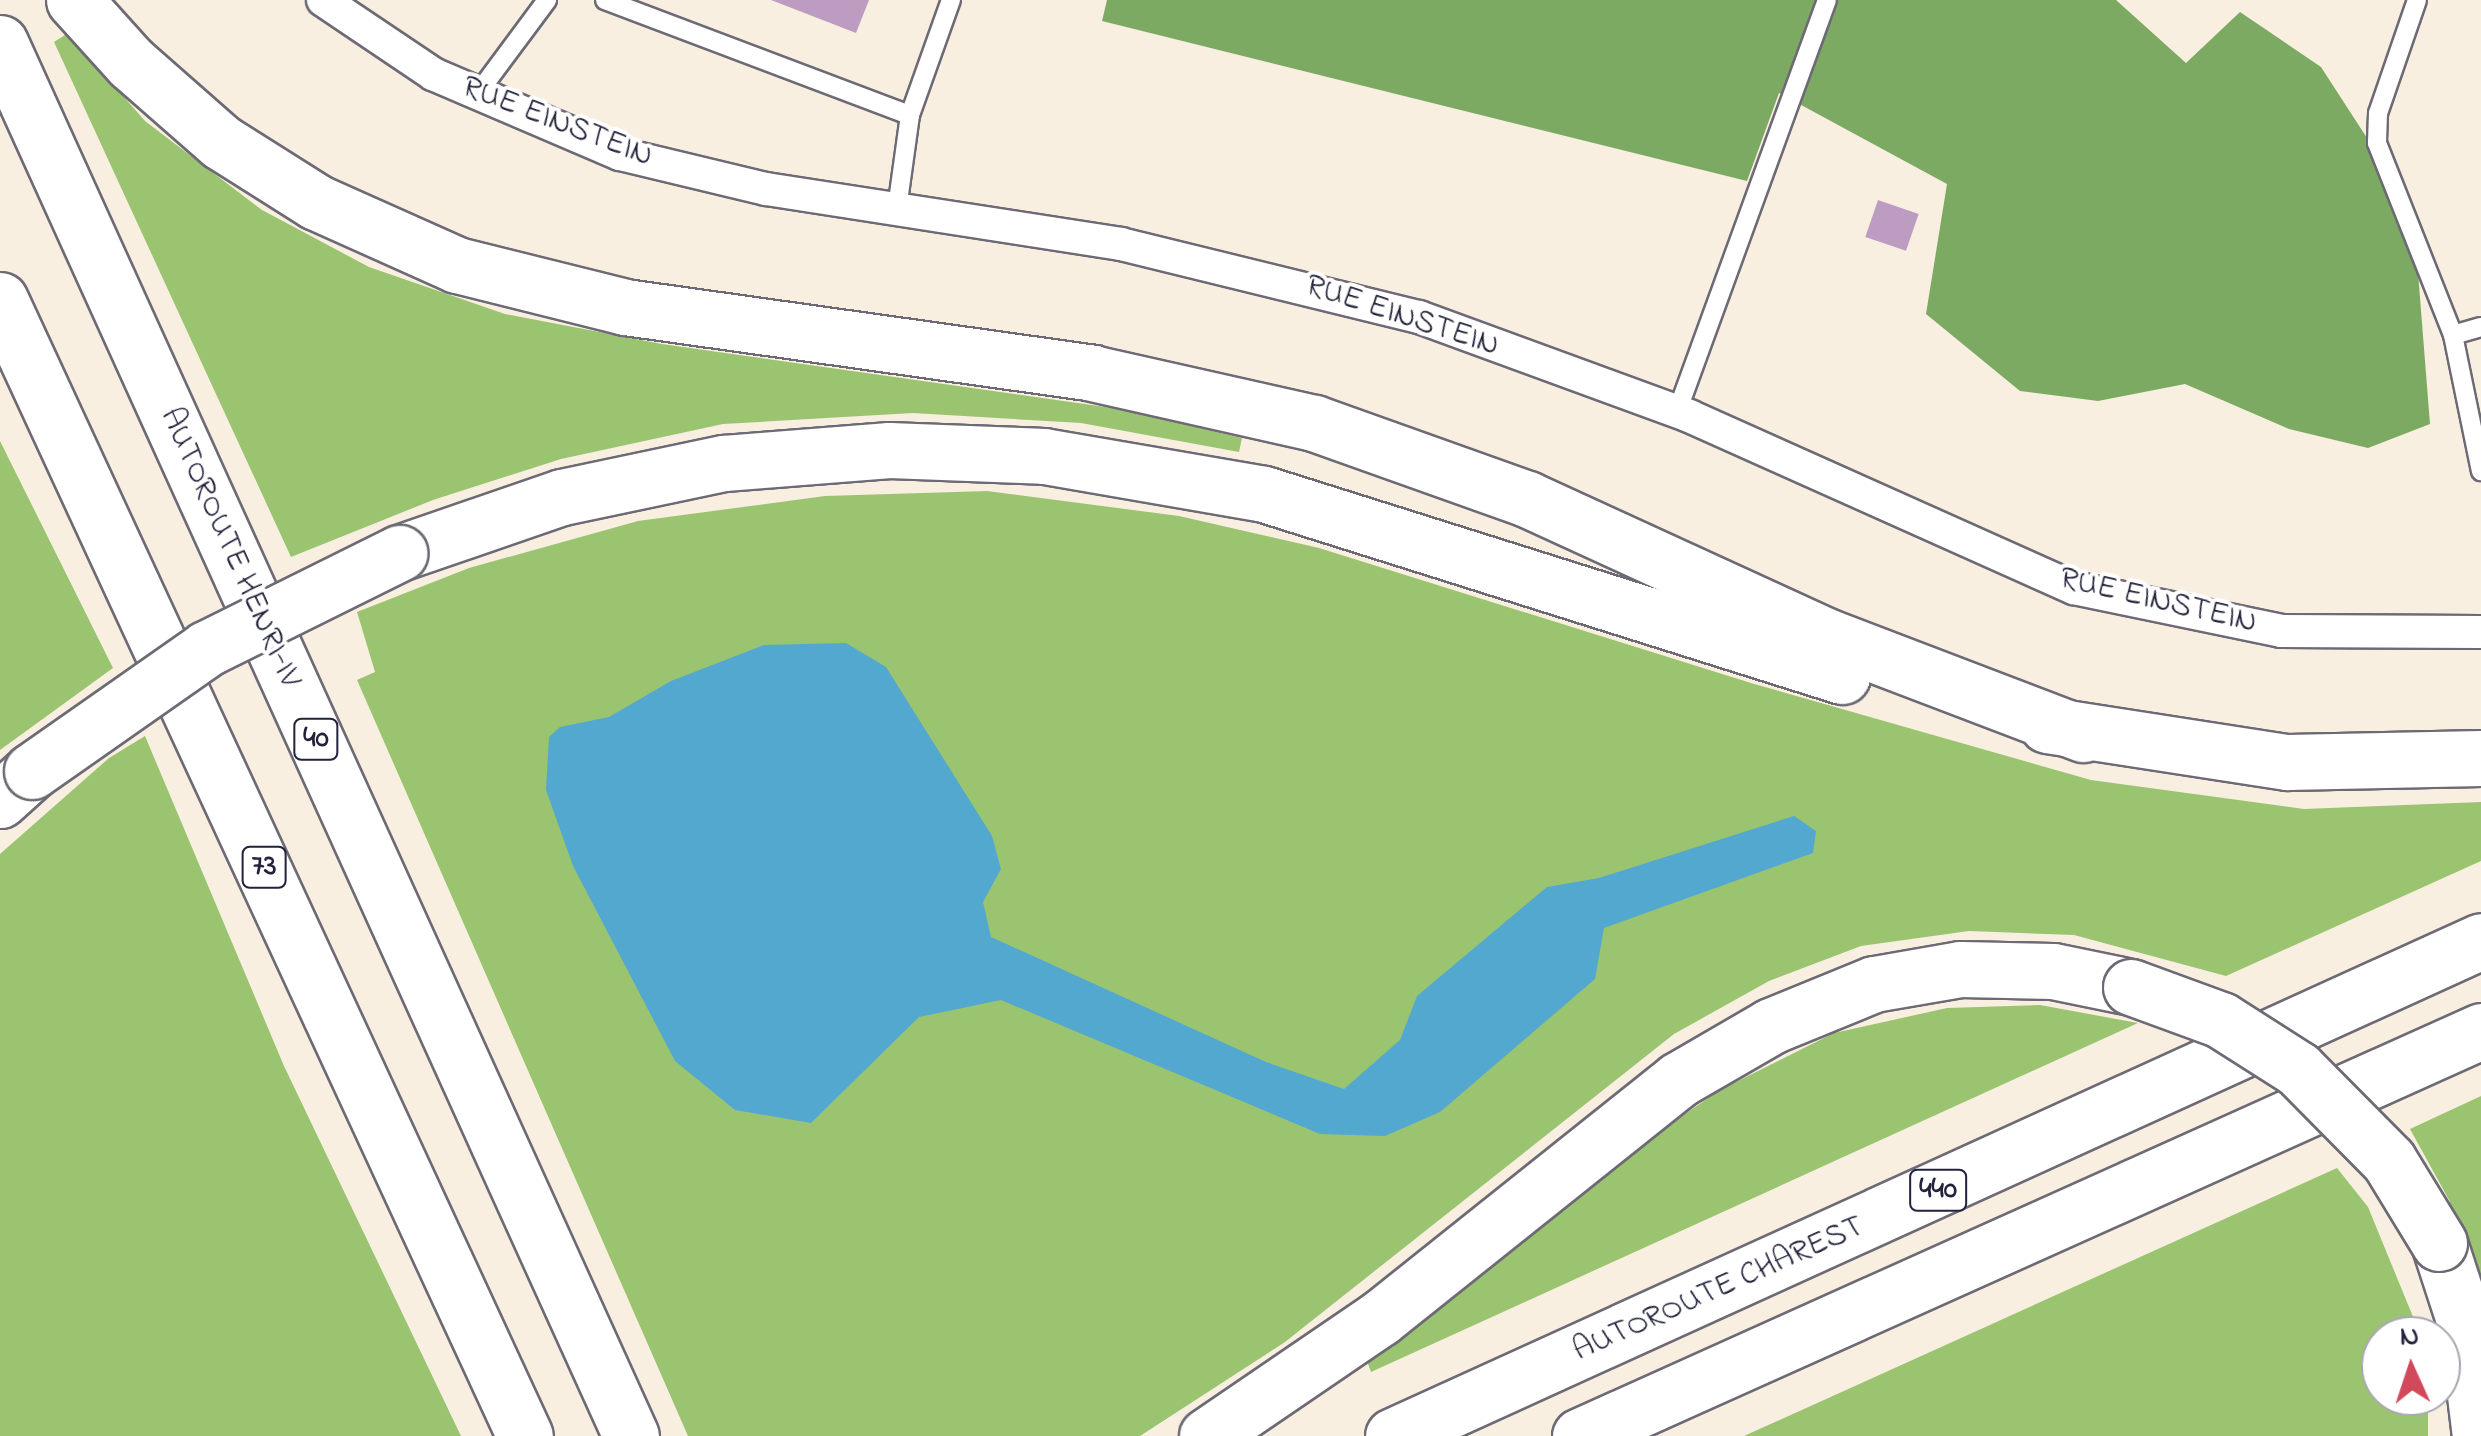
<!DOCTYPE html>
<html>
<head>
<meta charset="utf-8">
<style>
	body { margin:0 }
	#map { position:relative; width:2481px; height:1436px; overflow:hidden; background:#f9efe1; font-family:"Indie Flower",sans-serif }
	div>[style] { position:absolute }
	.green>* { inset:0; background:#9bc471 }
	.forest>* { inset:0; background:#7caa63 }
	.water>* { inset:0; background:#52a8ce }
	.building>* { inset:0; background:#bc9cc1; transform-origin:0 0 }
	.roads { filter:drop-shadow(2px 0 #6d6a75) drop-shadow(-2px 0 #6d6a75) drop-shadow(0 2px #6d6a75) drop-shadow(0 -2px #6d6a75) }
	.lane>* { height:18px; margin:-9px; padding:0 9px; transform-origin:9px; border-radius:9px; background:#fff }
	.street>* { height:32px; margin:-16px; padding:0 16px; transform-origin:16px; border-radius:16px; background:#fff }
	.highway>* { height:55px; margin:-27.5px; padding:0 27.5px; transform-origin:27.5px; border-radius:27.5px; background:#fff }
	.bridges { filter:drop-shadow(2px 0 #6d6a75) drop-shadow(-2px 0 #6d6a75) drop-shadow(0 2px #6d6a75) drop-shadow(0 -2px #6d6a75) }
	.highway-bridge>* { height:55px; margin:-27.5px; padding:0 27.5px; transform-origin:27.5px; border-radius:27.5px; background:#fff }
	span { translate:-50% -50%; white-space:nowrap; text-align:center; line-height:1.15; -webkit-text-stroke:8px #fff; paint-order:stroke }
	.shield-label span { padding:2px 8px; background:#fff; border:2px solid; border-radius:8px; -webkit-text-stroke-width:0 }
	.shield-label { font-size:30px; color:#22223b; font-weight:700 }
	.street-label { font-size:32px; color:#22223b }
	.north { position:absolute; left:2361px; top:1316px; width:100px; height:100px; box-sizing:border-box; background:#fff; border:2px solid #a7a7b1; border-radius:50%; rotate:357deg; font-size:28px; font-weight:700; line-height:40px; text-align:center; color:#22223b }
	.north::after { content:''; display:block; margin:auto; width:35px; height:45px; background:#d1495b; clip-path:polygon(50% 0,100% 100%,50% 72%,0 100%) }
</style>
</head>
<body>
<div id="map">
	<div class="green">
		<div style="clip-path:polygon(68px 33px,145px 121px,262px 210px,369px 267px,505px 314px,662px 344px,1120px 409px,1242px 438px,1239px 452px,1081px 423px,913px 413px,723px 424px,561px 459px,433px 500px,291px 557px,54px 42px)"></div>
		<div style="clip-path:polygon(0 441px,113px 668px,0 750px)"></div>
		<div style="clip-path:polygon(987px 491px,1179px 516px,1319px 548px,1751px 683px,2091px 780px,2304px 809px,2481px 802px,2481px 861px,2226px 976px,2074px 935px,1969px 931px,1861px 946px,1769px 981px,1674px 1034px,1285px 1342px,1140px 1436px,688px 1436px,357px 680px,375px 672px,357px 612px,469px 568px,638px 521px,825px 496px)"></div>
		<div style="clip-path:polygon(145px 736px,284px 1066px,461px 1436px,0 1436px,0 854px,109px 758px)"></div>
		<div style="clip-path:polygon(2040px 1005px,2138px 1023px,1371px 1372px,1365px 1356px,1463px 1287px,1599px 1173px,1720px 1090px,1834px 1033px,1947px 1008px)"></div>
		<div style="clip-path:polygon(2481px 1096px,2481px 1283px,2449px 1200px,2410px 1129px)"></div>
		<div style="clip-path:polygon(2337px 1168px,2368px 1207px,2416px 1324px,2418px 1336px,2381px 1336px,2381px 1396px,2428px 1396px,2428px 1436px,1744px 1436px)"></div>
	</div>
	<div class="forest">
		<div style="clip-path:polygon(1107px 0,2116px 0,2186px 63px,2240px 12px,2321px 67px,2413px 209px,2430px 424px,2368px 448px,2289px 429px,2185px 384px,2098px 401px,2020px 391px,1926px 314px,1947px 184px,1779px 93px,1747px 181px,1102px 21px)"></div>
	</div>
	<div class="water">
		<div style="clip-path:polygon(846px 643px,886px 667px,992px 836px,1001px 869px,983px 902px,991px 937px,1266px 1062px,1344px 1089px,1400px 1040px,1417px 996px,1547px 887px,1599px 878px,1794px 816px,1816px 831px,1813px 853px,1604px 928px,1595px 979px,1440px 1112px,1385px 1136px,1320px 1134px,1001px 1000px,919px 1017px,811px 1123px,735px 1110px,675px 1061px,573px 866px,546px 790px,549px 737px,560px 727px,609px 717px,671px 681px,764px 645px)"></div>
	</div>
	<div class="building">
		<div style="clip-path:polygon(771px 0,869px 0,856px 33px)"></div>
		<div style="left:1878px;top:200px;width:43px;height:39px;rotate:19deg"></div>
	</div>
	<div class="roads">
		<div class="lane">
			<div style="left:605px;top:0;width:326px;rotate:20.7deg"></div>
			<div style="left:910px;top:115px;width:95px;rotate:97.9deg"></div>
			<div style="left:2417px;top:0;width:120px;rotate:109deg"></div>
			<div style="left:2378px;top:113px;width:30px;rotate:92deg"></div>
			<div style="left:2377px;top:143px;width:206px;rotate:68.4deg"></div>
			<div style="left:2453px;top:335px;width:139px;rotate:78.4deg"></div>
			<div style="left:478px;top:93px;width:116px;rotate:-53.4deg"></div>
			<div style="left:910px;top:115px;width:122px;rotate:-70.4deg"></div>
			<div style="left:2453px;top:335px;width:29px;rotate:-16deg"></div>
			<div style="left:1677px;top:412px;width:438px;rotate:-70deg"></div>
		</div>
		<div class="street">
			<div style="left:323px;top:0;width:133px;rotate:33.9deg"></div>
			<div style="left:433px;top:74px;width:203px;rotate:23.2deg"></div>
			<div style="left:620px;top:154px;width:150px;rotate:13.5deg"></div>
			<div style="left:766px;top:189px;width:359px;rotate:8.8deg"></div>
			<div style="left:1121px;top:244px;width:307px;rotate:13.8deg"></div>
			<div style="left:1419px;top:317px;width:288px;rotate:20.1deg"></div>
			<div style="left:1689px;top:416px;width:422px;rotate:24.1deg"></div>
			<div style="left:2074px;top:588px;width:211px;rotate:11.7deg"></div>
			<div style="left:2281px;top:631px;width:200px;rotate:0.3deg"></div>
		</div>
		<div class="highway">
			<div style="left:74px;top:0;width:85px;rotate:47.9deg"></div>
			<div style="left:131px;top:63px;width:120px;rotate:41.3deg"></div>
			<div style="left:221px;top:142px;width:112px;rotate:32.3deg"></div>
			<div style="left:316px;top:202px;width:154px;rotate:24.1deg"></div>
			<div style="left:457px;top:265px;width:173px;rotate:14deg"></div>
			<div style="left:625px;top:307px;width:472px;rotate:8deg"></div>
			<div style="left:1092px;top:373px;width:228px;rotate:12.7deg"></div>
			<div style="left:1314px;top:423px;width:226px;rotate:19.6deg"></div>
			<div style="left:1527px;top:499px;width:329px;rotate:24.6deg"></div>
			<div style="left:1826px;top:636px;width:275px;rotate:20.9deg"></div>
			<div style="left:0;top:43px;width:1529px;rotate:65.63deg"></div>
			<div style="left:0;top:300px;width:1251px;rotate:65.2deg"></div>
			<div style="left:399px;top:553px;width:172px;rotate:-19deg"></div>
			<div style="left:562px;top:497px;width:166px;rotate:-11.9deg"></div>
			<div style="left:724px;top:463px;width:166px;rotate:-4.5deg"></div>
			<div style="left:889px;top:450px;width:155px;rotate:2.2deg"></div>
			<div style="left:1044px;top:456px;width:223px;rotate:9.8deg"></div>
			<div style="left:1264px;top:494px;width:606px;rotate:17.48deg"></div>
			<div style="left:2047px;top:725px;width:243px;rotate:8.8deg"></div>
			<div style="left:2287px;top:762px;width:194px;rotate:-1.2deg"></div>
			<div style="left:0;top:800px;width:43px;rotate:-42.2deg"></div>
			<div style="left:2439px;top:1243px;width:90px;rotate:72deg"></div>
			<div style="left:2467px;top:1329px;width:108px;rotate:83.1deg"></div>
			<div style="left:1207px;top:1436px;width:209px;rotate:-34.3deg"></div>
			<div style="left:1380px;top:1318px;width:381px;rotate:-38.6deg"></div>
			<div style="left:1678px;top:1080px;width:108px;rotate:-30.1deg"></div>
			<div style="left:1771px;top:1026px;width:111px;rotate:-22.2deg"></div>
			<div style="left:1874px;top:984px;width:87px;rotate:-9.9deg"></div>
			<div style="left:1960px;top:969px;width:93px;rotate:1.2deg"></div>
			<div style="left:2053px;top:971px;width:80px;rotate:11.6deg"></div>
			<div style="left:1393px;top:1436px;width:1195px;rotate:-24.46deg"></div>
			<div style="left:1580px;top:1436px;width:988px;rotate:-24.2deg"></div>
		</div>
	</div>
	<div class="bridges">
		<div class="highway-bridge">
			<div style="left:32px;top:771px;width:213px;rotate:-35deg"></div>
			<div style="left:206px;top:649px;width:216px;rotate:-26.4deg"></div>
			<div style="left:2131px;top:987px;width:96px;rotate:20.1deg"></div>
			<div style="left:2221px;top:1020px;width:91px;rotate:32.5deg"></div>
			<div style="left:2298px;top:1069px;width:129px;rotate:45.3deg"></div>
			<div style="left:2389px;top:1161px;width:96px;rotate:58.6deg"></div>
		</div>
	</div>
	<div class="shield-label">
		<span style="left:316px;top:739px">40</span>
		<span style="left:264px;top:867px">73</span>
		<span style="left:1938px;top:1190px">440</span>
	</div>
	<div class="street-label">
		<span style="left:557px;top:123px;rotate:21deg">RUE EINSTEIN</span>
		<span style="left:1402px;top:317px;rotate:18deg">RUE EINSTEIN</span>
		<span style="left:229px;top:548px;rotate:66deg">AUTOROUTE HENRI-IV</span>
		<span style="left:2158px;top:602px;rotate:13deg">RUE EINSTEIN</span>
		<span style="left:1719px;top:1290px;rotate:-24deg">AUTOROUTE CHAREST</span>
	</div>
	<div class="north">N</div>
</div>
</body>
</html>
